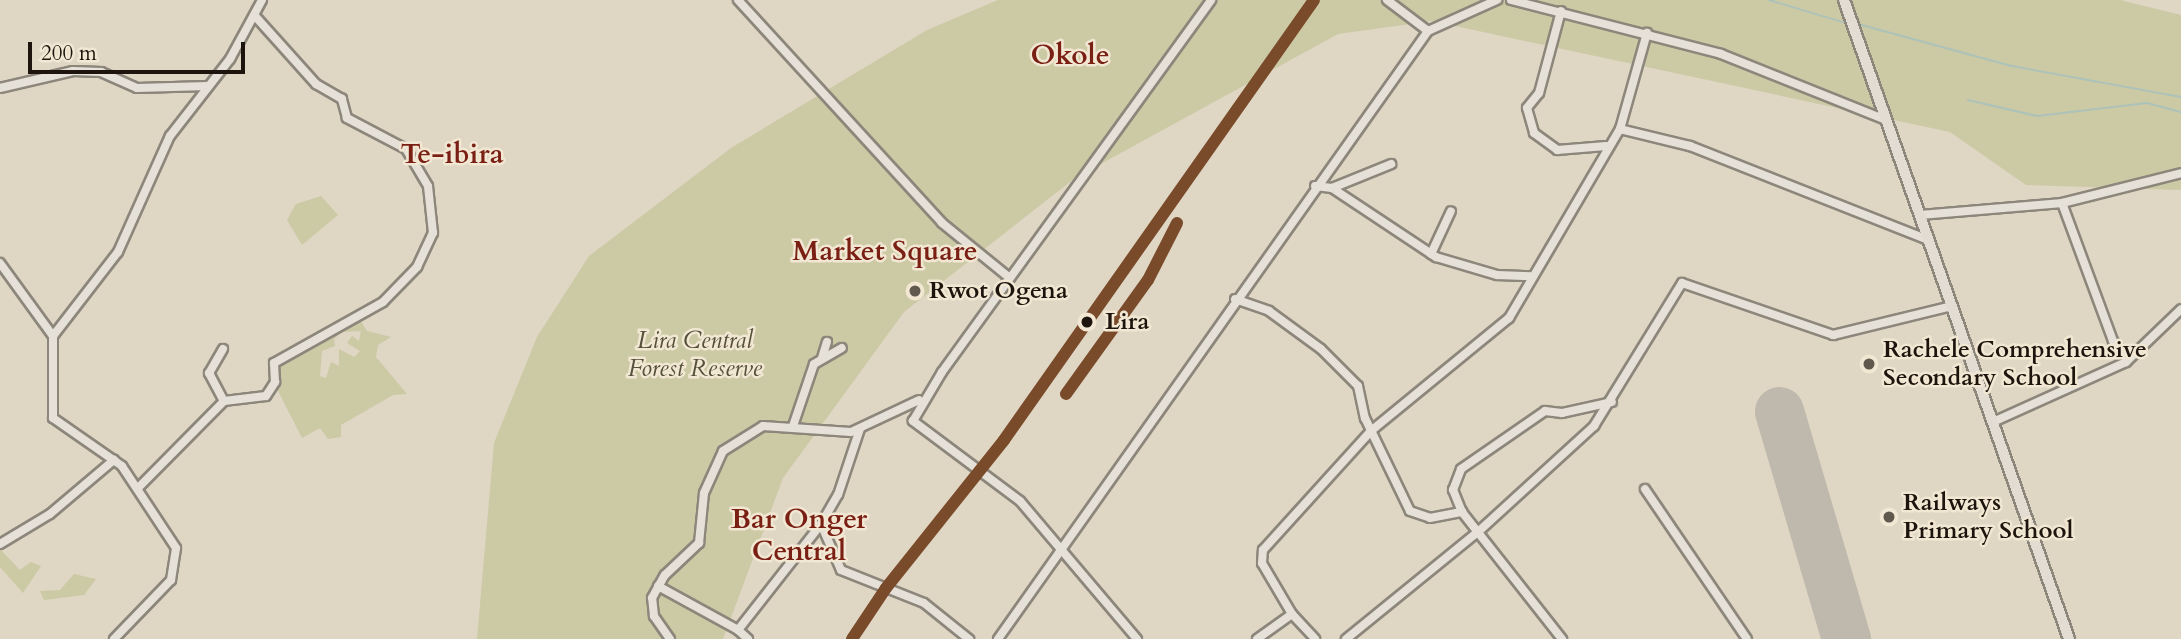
<!DOCTYPE html>
<html>
<head>
<meta charset="utf-8">
<style>
	body { margin:0 }
	#map { position:relative; width:2181px; height:639px; overflow:hidden; background:#dfd6c4; font-family:Cardo,serif }
	div>[style] { position:absolute }
	.green>* { inset:0; background:#ccc9a5 }
	.stream>* { height:2px; margin:-1px; padding:0 1px; transform-origin:1px; border-radius:1px; background:#adc2b8 }
	.runway>* { height:49px; margin:-24.5px; padding:0 24.5px; transform-origin:24.5px; border-radius:24.5px; background:#bfb8ac }
	.roads { filter:drop-shadow(2px 0 #8c867b) drop-shadow(-2px 0 #8c867b) drop-shadow(0 2px #8c867b) drop-shadow(0 -2px #8c867b) }
	.minor>* { height:8px; margin:-4px; padding:0 4px; transform-origin:4px; border-radius:4px; background:#e6e1d8 }
	.major>* { height:10px; margin:-5px; padding:0 5px; transform-origin:5px; border-radius:5px; background:#e2dcd2 }
	.rail-1>* { height:12px; margin:-6px; padding:0 6px; transform-origin:6px; border-radius:6px; background:#7a4b2a }
	.dots>* { width:19px; height:19px; translate:-50% -50%; box-sizing:border-box; border:4px solid #f1e7d2; border-radius:50% }
	span { translate:-50% -50%; white-space:nowrap; text-align:center; line-height:1.15; -webkit-text-stroke:5px #f1e7d2; paint-order:stroke }
	.poi-label { font-size:24px; color:#1d150d; font-weight:700 }
	.left { translate:0 -50%; text-align:left }
	.stop-label { font-size:24px; color:#1d150d; font-weight:700 }
	.park-label { font-size:24px; color:#555039; font-style:italic }
	.quarter-label { font-size:28px; color:#7a1f14; font-weight:700 }
	.scale { position:absolute; left:28px; top:42px; width:217px; height:32px; box-sizing:border-box; border:4px solid #1d150d; border-top:0; padding-left:9px; font-size:21px; line-height:24px; white-space:nowrap; color:#1d150d; -webkit-text-stroke:5px #f1e7d2; paint-order:stroke }
</style>
</head>
<body>
<div id="map">
	<div class="green">
		<div style="clip-path:polygon(998px 0,2120px 0,2181px 15px,2181px 190px,2026px 185px,1950px 132px,1432px 21px,1338px 34px,1075px 178px,904px 312px,783px 478px,723px 639px,477px 639px,494px 443px,537px 337px,589px 256px,731px 148px,927px 30px)"></div>
		<div style="clip-path:polygon(321px 196px,338px 215px,302px 245px,287px 220px,296px 204px)"></div>
		<div style="clip-path:polygon(evenodd,359px 318px,367px 331px,391px 337px,378px 345px,376px 357px,407px 394px,393px 395px,341px 425px,341px 437px,328px 439px,320px 428px,302px 438px,268px 371px,359px 318px,361px 331px,359px 341px,352px 336px,347px 343px,360px 351px,354px 357px,339px 349px,339px 366px,331px 362px,326px 378px,320px 376px,322px 351px,335px 346px,334px 339px,342px 332px,361px 331px)"></div>
		<div style="clip-path:polygon(0 549px,20px 570px,31px 562px,41px 566px,23px 593px,0 567px)"></div>
		<div style="clip-path:polygon(74px 574px,96px 579px,84px 595px,44px 600px,40px 591px,60px 590px)"></div>
	</div>
	<div class="stream">
		<div style="left:1769px;top:0;width:84px;rotate:16.7deg"></div>
		<div style="left:1858px;top:24px;width:160px;rotate:15.3deg"></div>
		<div style="left:2012px;top:66px;width:172px;rotate:10.4deg"></div>
		<div style="left:1968px;top:100px;width:71px;rotate:13.1deg"></div>
		<div style="left:2037px;top:116px;width:111px;rotate:-6.7deg"></div>
		<div style="left:2147px;top:103px;width:35px;rotate:15deg"></div>
	</div>
	<div class="runway">
		<div style="left:1779px;top:411px;width:238px;rotate:73.6deg"></div>
	</div>
	<div class="roads">
		<div class="minor">
			<div style="left:738px;top:0;width:302px;rotate:47.5deg"></div>
			<div style="left:942px;top:223px;width:87px;rotate:39deg"></div>
			<div style="left:1387px;top:0;width:51px;rotate:37.1deg"></div>
			<div style="left:1511px;top:0;width:217px;rotate:14.4deg"></div>
			<div style="left:1721px;top:54px;width:178px;rotate:21.8deg"></div>
			<div style="left:1561px;top:11px;width:85px;rotate:105deg"></div>
			<div style="left:1539px;top:93px;width:19px;rotate:129deg"></div>
			<div style="left:1527px;top:108px;width:26px;rotate:74deg"></div>
			<div style="left:1534px;top:133px;width:29px;rotate:36deg"></div>
			<div style="left:1557px;top:150px;width:49px;rotate:-4.7deg"></div>
			<div style="left:0;top:88px;width:75px;rotate:-13.1deg"></div>
			<div style="left:73px;top:71px;width:28px;rotate:2deg"></div>
			<div style="left:101px;top:72px;width:39px;rotate:24deg"></div>
			<div style="left:137px;top:88px;width:71px;rotate:-1.6deg"></div>
			<div style="left:1620px;top:129px;width:72px;rotate:13.7deg"></div>
			<div style="left:1690px;top:146px;width:257px;rotate:21.5deg"></div>
			<div style="left:1315px;top:186px;width:17px;rotate:7deg"></div>
			<div style="left:1332px;top:188px;width:64px;rotate:-22.1deg"></div>
			<div style="left:1332px;top:188px;width:125px;rotate:33.6deg"></div>
			<div style="left:1436px;top:257px;width:64px;rotate:16.4deg"></div>
			<div style="left:1497px;top:275px;width:34px;rotate:2deg"></div>
			<div style="left:2062px;top:203px;width:147px;rotate:69.7deg"></div>
			<div style="left:2113px;top:341px;width:23px;rotate:50deg"></div>
			<div style="left:1920px;top:215px;width:143px;rotate:-4.8deg"></div>
			<div style="left:2062px;top:203px;width:123px;rotate:-14.1deg"></div>
			<div style="left:1431px;top:254px;width:47px;rotate:-65.1deg"></div>
			<div style="left:0;top:263px;width:90px;rotate:54deg"></div>
			<div style="left:1235px;top:299px;width:36px;rotate:19deg"></div>
			<div style="left:1269px;top:311px;width:64px;rotate:36.2deg"></div>
			<div style="left:1321px;top:349px;width:52px;rotate:45deg"></div>
			<div style="left:1358px;top:386px;width:33px;rotate:78deg"></div>
			<div style="left:1365px;top:418px;width:103px;rotate:64.2deg"></div>
			<div style="left:1410px;top:511px;width:21px;rotate:19deg"></div>
			<div style="left:1430px;top:518px;width:33px;rotate:-11deg"></div>
			<div style="left:1462px;top:512px;width:162px;rotate:51.8deg"></div>
			<div style="left:223px;top:349px;width:28px;rotate:120deg"></div>
			<div style="left:209px;top:373px;width:32px;rotate:62deg"></div>
			<div style="left:822px;top:358px;width:17px;rotate:-73deg"></div>
			<div style="left:1993px;top:422px;width:146px;rotate:-24.3deg"></div>
			<div style="left:2126px;top:362px;width:76px;rotate:-43.9deg"></div>
			<div style="left:793px;top:426px;width:65px;rotate:-71.3deg"></div>
			<div style="left:814px;top:364px;width:32px;rotate:-30deg"></div>
			<div style="left:139px;top:487px;width:121px;rotate:-45.3deg"></div>
			<div style="left:224px;top:401px;width:42px;rotate:-6.8deg"></div>
			<div style="left:266px;top:396px;width:17px;rotate:-57deg"></div>
			<div style="left:275px;top:382px;width:19px;rotate:-93deg"></div>
			<div style="left:274px;top:363px;width:125px;rotate:-29.2deg"></div>
			<div style="left:383px;top:302px;width:49px;rotate:-45.8deg"></div>
			<div style="left:417px;top:267px;width:38px;rotate:-65deg"></div>
			<div style="left:433px;top:233px;width:47px;rotate:-96.1deg"></div>
			<div style="left:428px;top:186px;width:43px;rotate:-120.7deg"></div>
			<div style="left:406px;top:149px;width:67px;rotate:-152.3deg"></div>
			<div style="left:347px;top:118px;width:20px;rotate:-105deg"></div>
			<div style="left:342px;top:99px;width:30px;rotate:-150deg"></div>
			<div style="left:316px;top:84px;width:91px;rotate:-131.9deg"></div>
			<div style="left:1645px;top:489px;width:181px;rotate:55.8deg"></div>
			<div style="left:1462px;top:512px;width:24px;rotate:-112deg"></div>
			<div style="left:1453px;top:490px;width:22px;rotate:-69deg"></div>
			<div style="left:1461px;top:469px;width:102px;rotate:-34.6deg"></div>
			<div style="left:1545px;top:411px;width:17px;rotate:7deg"></div>
			<div style="left:1562px;top:413px;width:51px;rotate:-12.4deg"></div>
			<div style="left:821px;top:524px;width:50px;rotate:66.5deg"></div>
			<div style="left:841px;top:570px;width:89px;rotate:21.7deg"></div>
			<div style="left:924px;top:603px;width:58px;rotate:38.7deg"></div>
			<div style="left:0;top:544px;width:58px;rotate:-31deg"></div>
			<div style="left:50px;top:514px;width:84px;rotate:-40.2deg"></div>
			<div style="left:658px;top:586px;width:91px;rotate:28.8deg"></div>
			<div style="left:1292px;top:614px;width:59px;rotate:-120.5deg"></div>
			<div style="left:1262px;top:563px;width:13px;rotate:-86deg"></div>
			<div style="left:1263px;top:550px;width:162px;rotate:-47.8deg"></div>
			<div style="left:1372px;top:430px;width:177px;rotate:-39.3deg"></div>
			<div style="left:1509px;top:318px;width:219px;rotate:-59.6deg"></div>
			<div style="left:1620px;top:129px;width:100px;rotate:-74.3deg"></div>
			<div style="left:114px;top:639px;width:82px;rotate:-46deg"></div>
			<div style="left:171px;top:580px;width:32px;rotate:-81deg"></div>
			<div style="left:176px;top:548px;width:98px;rotate:-123.4deg"></div>
			<div style="left:122px;top:466px;width:84px;rotate:-145.2deg"></div>
			<div style="left:53px;top:418px;width:82px;rotate:-90deg"></div>
			<div style="left:53px;top:336px;width:106px;rotate:-52.3deg"></div>
			<div style="left:118px;top:252px;width:127px;rotate:-65.9deg"></div>
			<div style="left:170px;top:136px;width:98px;rotate:-52.1deg"></div>
			<div style="left:230px;top:59px;width:67px;rotate:-61.5deg"></div>
			<div style="left:670px;top:639px;width:28px;rotate:-125deg"></div>
			<div style="left:654px;top:616px;width:18px;rotate:-96deg"></div>
			<div style="left:652px;top:598px;width:26px;rotate:-61deg"></div>
			<div style="left:665px;top:575px;width:47px;rotate:-43.3deg"></div>
			<div style="left:699px;top:543px;width:50px;rotate:-84.3deg"></div>
			<div style="left:704px;top:493px;width:46px;rotate:-65.7deg"></div>
			<div style="left:723px;top:451px;width:47px;rotate:-32deg"></div>
			<div style="left:763px;top:426px;width:88px;rotate:3.9deg"></div>
			<div style="left:851px;top:432px;width:75px;rotate:-25.2deg"></div>
			<div style="left:748px;top:639px;width:13px;rotate:-138deg"></div>
			<div style="left:738px;top:630px;width:135px;rotate:-51.9deg"></div>
			<div style="left:821px;top:524px;width:34px;rotate:-60deg"></div>
			<div style="left:838px;top:495px;width:70px;rotate:-71.6deg"></div>
			<div style="left:998px;top:639px;width:745px;rotate:-54.73deg"></div>
			<div style="left:1428px;top:31px;width:76px;rotate:-24.2deg"></div>
			<div style="left:1137px;top:639px;width:181px;rotate:-130.3deg"></div>
			<div style="left:1020px;top:501px;width:134px;rotate:-143.2deg"></div>
			<div style="left:913px;top:421px;width:57px;rotate:-59.4deg"></div>
			<div style="left:942px;top:372px;width:459px;rotate:-54.1deg"></div>
			<div style="left:1257px;top:639px;width:43px;rotate:-35.5deg"></div>
			<div style="left:1292px;top:614px;width:34px;rotate:47deg"></div>
			<div style="left:1346px;top:639px;width:171px;rotate:-39.1deg"></div>
			<div style="left:1479px;top:531px;width:156px;rotate:-42.4deg"></div>
			<div style="left:1594px;top:426px;width:168px;rotate:-58.4deg"></div>
			<div style="left:1682px;top:283px;width:160px;rotate:19deg"></div>
			<div style="left:1833px;top:335px;width:122px;rotate:-13.7deg"></div>
		</div>
		<div class="major">
			<div style="left:1844px;top:0;width:677px;rotate:70.6deg"></div>
		</div>
	</div>
	<div class="rail-1">
		<div style="left:1066px;top:394px;width:140px;rotate:-54.3deg"></div>
		<div style="left:1148px;top:280px;width:64px;rotate:-63deg"></div>
		<div style="left:852px;top:639px;width:61px;rotate:-56.3deg"></div>
		<div style="left:886px;top:588px;width:189px;rotate:-51.4deg"></div>
		<div style="left:1004px;top:440px;width:538px;rotate:-54.83deg"></div>
	</div>
	<div class="dots">
		<div style="left:915px;top:291px;background:#61594d"></div>
		<div style="left:1087px;top:322px;background:#1d150d"></div>
		<div style="left:1869px;top:364px;background:#61594d"></div>
		<div style="left:1889px;top:517px;background:#61594d"></div>
	</div>
	<div class="poi-label">
		<span class="left" style="left:929px;top:291px">Rwot Ogena</span>
		<span class="left" style="left:1883px;top:364px">Rachele Comprehensive<br>Secondary School</span>
		<span class="left" style="left:1903px;top:517px">Railways<br>Primary School</span>
	</div>
	<div class="stop-label">
		<span class="left" style="left:1105px;top:322px">Lira</span>
	</div>
	<div class="park-label">
		<span style="left:695px;top:355px">Lira Central<br>Forest Reserve</span>
	</div>
	<div class="quarter-label">
		<span style="left:1070px;top:55px">Okole</span>
		<span style="left:452px;top:154px">Te-ibira</span>
		<span style="left:885px;top:251px">Market Square</span>
		<span style="left:799px;top:535px">Bar Onger<br>Central</span>
	</div>
	<div class="scale">200 m</div>
</div>
</body>
</html>
